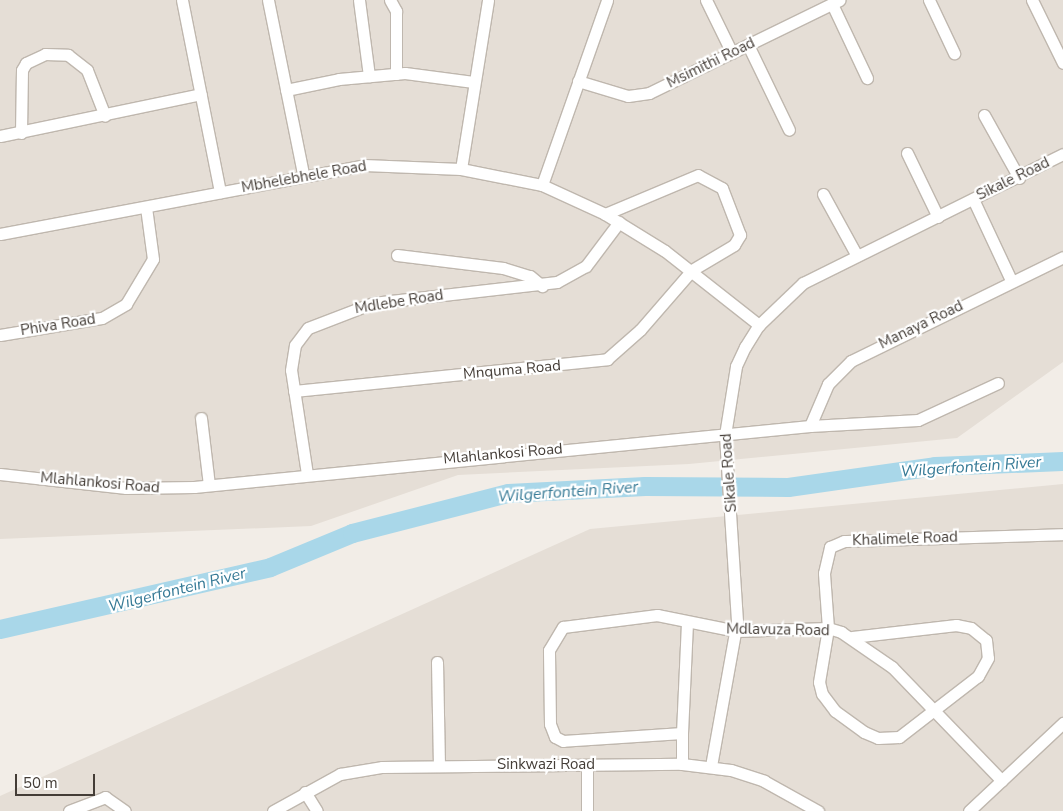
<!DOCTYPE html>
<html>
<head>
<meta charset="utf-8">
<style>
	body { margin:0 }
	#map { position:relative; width:1063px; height:811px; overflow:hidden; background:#f2ede7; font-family:"Nunito Sans",sans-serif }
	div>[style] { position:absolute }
	.residential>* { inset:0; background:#e5ded6 }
	.river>* { height:19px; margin:-9.5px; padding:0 9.5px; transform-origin:9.5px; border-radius:9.5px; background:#a9d7e9 }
	.roads { filter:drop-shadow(1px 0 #bfb7ae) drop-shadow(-1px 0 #bfb7ae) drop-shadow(0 1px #bfb7ae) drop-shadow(0 -1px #bfb7ae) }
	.minor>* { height:11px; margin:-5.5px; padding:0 5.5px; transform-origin:5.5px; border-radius:5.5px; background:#fff }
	span { translate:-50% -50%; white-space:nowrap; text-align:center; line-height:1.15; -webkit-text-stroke:4.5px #fff; paint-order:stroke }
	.street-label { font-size:15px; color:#443d37 }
	.water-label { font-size:16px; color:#367a96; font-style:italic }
	.scale { position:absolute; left:15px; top:774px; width:80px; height:22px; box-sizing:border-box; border:2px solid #443d37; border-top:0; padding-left:6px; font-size:15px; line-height:18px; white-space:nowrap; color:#443d37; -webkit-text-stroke:4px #fff; paint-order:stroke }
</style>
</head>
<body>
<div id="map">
	<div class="residential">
		<div style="clip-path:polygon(0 0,1063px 0,1063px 362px,957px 438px,689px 464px,458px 475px,311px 526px,0 539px)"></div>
		<div style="clip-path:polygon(1063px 484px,1063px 811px,0 811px,0 796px,590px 529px)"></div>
	</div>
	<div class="river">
		<div style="left:0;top:629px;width:277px;rotate:-12.9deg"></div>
		<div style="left:270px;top:567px;width:89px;rotate:-22.5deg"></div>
		<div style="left:352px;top:533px;width:161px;rotate:-14.4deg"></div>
		<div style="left:508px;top:493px;width:137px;rotate:-2.9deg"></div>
		<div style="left:645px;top:486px;width:143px;rotate:0.4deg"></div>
		<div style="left:788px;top:487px;width:148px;rotate:-8.1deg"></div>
		<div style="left:935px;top:466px;width:128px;rotate:-2.2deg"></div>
	</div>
	<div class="roads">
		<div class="minor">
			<div style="left:182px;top:0;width:196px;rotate:78.8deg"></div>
			<div style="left:268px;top:0;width:177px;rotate:78.6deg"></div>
			<div style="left:359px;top:0;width:77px;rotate:82.5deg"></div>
			<div style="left:390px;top:0;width:13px;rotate:61deg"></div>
			<div style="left:396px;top:11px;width:63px;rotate:90deg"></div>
			<div style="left:706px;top:0;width:59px;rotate:63.9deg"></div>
			<div style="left:929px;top:0;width:59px;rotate:64.7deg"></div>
			<div style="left:1032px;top:0;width:70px;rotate:63.8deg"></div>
			<div style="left:832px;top:4px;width:82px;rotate:64.7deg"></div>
			<div style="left:748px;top:45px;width:94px;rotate:64.2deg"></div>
			<div style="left:578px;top:81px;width:52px;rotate:16.7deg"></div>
			<div style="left:628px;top:96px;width:21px;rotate:-8deg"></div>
			<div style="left:649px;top:93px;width:212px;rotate:-26deg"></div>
			<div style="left:286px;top:90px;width:54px;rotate:-11.7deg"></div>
			<div style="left:339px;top:79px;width:66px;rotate:-5.2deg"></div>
			<div style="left:405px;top:73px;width:69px;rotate:7.5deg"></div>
			<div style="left:984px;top:115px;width:72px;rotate:60.9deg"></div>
			<div style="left:21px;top:133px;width:63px;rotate:-89.1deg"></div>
			<div style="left:22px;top:70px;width:8px;rotate:-60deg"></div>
			<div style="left:26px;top:63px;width:21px;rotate:-25deg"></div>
			<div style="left:45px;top:54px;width:23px;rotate:2deg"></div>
			<div style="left:68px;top:55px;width:24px;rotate:38deg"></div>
			<div style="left:87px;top:70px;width:49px;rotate:68.6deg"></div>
			<div style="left:0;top:136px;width:205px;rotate:-11.8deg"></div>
			<div style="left:907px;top:153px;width:71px;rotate:64.2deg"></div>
			<div style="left:461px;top:169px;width:171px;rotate:-80.9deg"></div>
			<div style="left:542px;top:185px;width:196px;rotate:-70.6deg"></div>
			<div style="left:823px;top:194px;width:68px;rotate:61.2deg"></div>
			<div style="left:973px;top:199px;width:89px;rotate:64.9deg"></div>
			<div style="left:0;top:234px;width:370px;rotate:-10.7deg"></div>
			<div style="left:364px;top:165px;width:97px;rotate:2.4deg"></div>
			<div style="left:461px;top:169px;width:83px;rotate:11.2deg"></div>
			<div style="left:542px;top:185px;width:69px;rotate:24.7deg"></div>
			<div style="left:605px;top:214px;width:70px;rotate:31.7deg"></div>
			<div style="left:665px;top:251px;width:120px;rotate:38.2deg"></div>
			<div style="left:397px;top:255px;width:107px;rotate:7deg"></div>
			<div style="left:503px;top:268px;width:28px;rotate:17deg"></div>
			<div style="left:530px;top:276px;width:16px;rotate:40deg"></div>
			<div style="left:0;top:335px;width:103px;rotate:-9.5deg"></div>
			<div style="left:102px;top:318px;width:28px;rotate:-30deg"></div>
			<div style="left:126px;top:304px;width:52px;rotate:-59deg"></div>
			<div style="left:153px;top:259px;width:52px;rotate:-97.7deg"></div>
			<div style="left:294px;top:391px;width:315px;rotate:-5.8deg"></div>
			<div style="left:607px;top:359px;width:44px;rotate:-41.3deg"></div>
			<div style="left:640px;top:330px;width:79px;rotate:-49.1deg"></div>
			<div style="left:692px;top:270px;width:49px;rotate:-30.8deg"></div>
			<div style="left:734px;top:245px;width:12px;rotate:-59deg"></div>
			<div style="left:740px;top:235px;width:50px;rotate:-111deg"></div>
			<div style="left:722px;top:188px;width:27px;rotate:-152deg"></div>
			<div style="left:698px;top:175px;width:101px;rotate:157.2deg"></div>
			<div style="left:201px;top:418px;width:67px;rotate:83.2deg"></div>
			<div style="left:810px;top:426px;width:46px;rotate:-66.8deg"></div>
			<div style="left:828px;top:384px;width:33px;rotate:-45deg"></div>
			<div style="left:851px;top:361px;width:236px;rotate:-26.1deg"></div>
			<div style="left:0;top:474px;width:127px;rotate:6.3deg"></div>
			<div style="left:126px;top:488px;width:68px;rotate:-0.8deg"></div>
			<div style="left:194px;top:487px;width:619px;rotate:-5.66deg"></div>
			<div style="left:810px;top:426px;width:108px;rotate:-3.2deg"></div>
			<div style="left:918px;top:420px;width:88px;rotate:-24.8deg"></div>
			<div style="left:307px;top:474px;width:105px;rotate:-98.7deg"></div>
			<div style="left:291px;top:370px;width:25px;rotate:-81deg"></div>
			<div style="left:295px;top:345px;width:21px;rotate:-53deg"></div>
			<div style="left:308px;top:328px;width:70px;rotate:-21deg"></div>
			<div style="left:373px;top:303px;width:185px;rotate:-6.5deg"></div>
			<div style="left:557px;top:282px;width:33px;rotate:-29deg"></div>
			<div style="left:586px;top:266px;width:55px;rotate:-53.1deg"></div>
			<div style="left:852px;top:637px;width:105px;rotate:-6.6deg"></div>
			<div style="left:956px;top:625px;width:15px;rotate:11deg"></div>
			<div style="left:971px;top:628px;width:19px;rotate:39deg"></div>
			<div style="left:986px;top:640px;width:18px;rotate:84deg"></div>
			<div style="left:988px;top:658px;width:21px;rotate:119deg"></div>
			<div style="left:978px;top:676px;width:100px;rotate:142.3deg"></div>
			<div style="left:899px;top:737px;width:21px;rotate:177deg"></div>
			<div style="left:878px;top:738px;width:15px;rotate:-157deg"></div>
			<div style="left:864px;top:732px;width:36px;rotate:-144deg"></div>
			<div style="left:835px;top:711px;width:21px;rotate:-127deg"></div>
			<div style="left:822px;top:694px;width:12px;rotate:-104deg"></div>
			<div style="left:819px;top:682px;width:55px;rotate:-80.5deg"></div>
			<div style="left:828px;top:628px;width:55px;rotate:-94.2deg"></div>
			<div style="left:824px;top:573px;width:27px;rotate:-77deg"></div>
			<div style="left:830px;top:547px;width:15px;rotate:-23deg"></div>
			<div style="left:844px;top:541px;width:219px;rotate:-1.8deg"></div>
			<div style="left:437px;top:662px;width:103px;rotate:88.9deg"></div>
			<div style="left:682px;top:733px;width:110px;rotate:-87.4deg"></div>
			<div style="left:682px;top:764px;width:31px;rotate:-90deg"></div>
			<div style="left:682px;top:733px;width:119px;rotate:176.2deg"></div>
			<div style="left:563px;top:741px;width:9px;rotate:-153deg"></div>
			<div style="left:555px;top:737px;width:14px;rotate:-111deg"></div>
			<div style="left:550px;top:724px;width:74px;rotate:-90.8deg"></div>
			<div style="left:549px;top:650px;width:27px;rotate:-59deg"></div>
			<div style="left:563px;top:627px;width:95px;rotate:-7.3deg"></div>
			<div style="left:657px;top:615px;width:81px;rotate:11.4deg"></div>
			<div style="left:736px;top:631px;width:92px;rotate:-1.9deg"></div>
			<div style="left:828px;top:628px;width:14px;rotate:17deg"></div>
			<div style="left:841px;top:632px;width:62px;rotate:34.5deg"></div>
			<div style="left:892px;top:667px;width:158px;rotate:46deg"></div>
			<div style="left:711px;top:766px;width:147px;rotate:-79.8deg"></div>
			<div style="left:737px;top:621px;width:186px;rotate:-93.7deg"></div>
			<div style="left:725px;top:435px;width:70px;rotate:-80.9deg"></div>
			<div style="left:736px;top:366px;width:21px;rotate:-65deg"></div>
			<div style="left:745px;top:347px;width:26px;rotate:-58deg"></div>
			<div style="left:759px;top:325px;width:61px;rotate:-43.7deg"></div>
			<div style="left:803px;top:283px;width:290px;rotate:-26.4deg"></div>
			<div style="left:305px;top:792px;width:22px;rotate:58deg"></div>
			<div style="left:69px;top:811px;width:39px;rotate:-21deg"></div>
			<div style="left:105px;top:797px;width:24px;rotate:35deg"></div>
			<div style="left:273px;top:811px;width:77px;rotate:-28.9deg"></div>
			<div style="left:340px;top:774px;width:43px;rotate:-9.5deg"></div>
			<div style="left:382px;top:767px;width:300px;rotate:-0.6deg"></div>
			<div style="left:682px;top:764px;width:49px;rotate:7deg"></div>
			<div style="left:731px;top:770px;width:35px;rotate:18deg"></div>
			<div style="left:764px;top:781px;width:62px;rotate:29.1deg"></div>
			<div style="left:587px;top:811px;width:45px;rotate:-90deg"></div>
			<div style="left:969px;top:811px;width:129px;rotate:-43.1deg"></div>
		</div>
	</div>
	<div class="street-label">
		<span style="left:711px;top:63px;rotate:-26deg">Msimithi Road</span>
		<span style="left:304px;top:177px;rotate:-10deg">Mbhelebhele Road</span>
		<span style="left:1013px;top:179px;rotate:-26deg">Sikale Road</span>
		<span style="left:399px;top:302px;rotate:-9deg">Mdlebe Road</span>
		<span style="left:58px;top:325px;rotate:-9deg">Phiva Road</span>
		<span style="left:921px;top:325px;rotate:-26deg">Manaya Road</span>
		<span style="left:512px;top:370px;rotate:-5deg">Mnquma Road</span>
		<span style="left:503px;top:454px;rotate:-5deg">Mlahlankosi Road</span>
		<span style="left:729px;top:473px;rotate:-94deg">Sikale Road</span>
		<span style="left:100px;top:483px;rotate:5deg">Mlahlankosi Road</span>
		<span style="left:905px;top:539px;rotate:-2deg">Khalimele Road</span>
		<span style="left:778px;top:630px;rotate:1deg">Mdlavuza Road</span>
		<span style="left:546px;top:765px">Sinkwazi Road</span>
	</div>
	<div class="water-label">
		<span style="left:971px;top:467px;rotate:-4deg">Wilgerfontein River</span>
		<span style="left:568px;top:492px;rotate:-4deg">Wilgerfontein River</span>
		<span style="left:177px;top:590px;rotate:-14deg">Wilgerfontein River</span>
	</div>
	<div class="scale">50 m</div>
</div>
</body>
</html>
